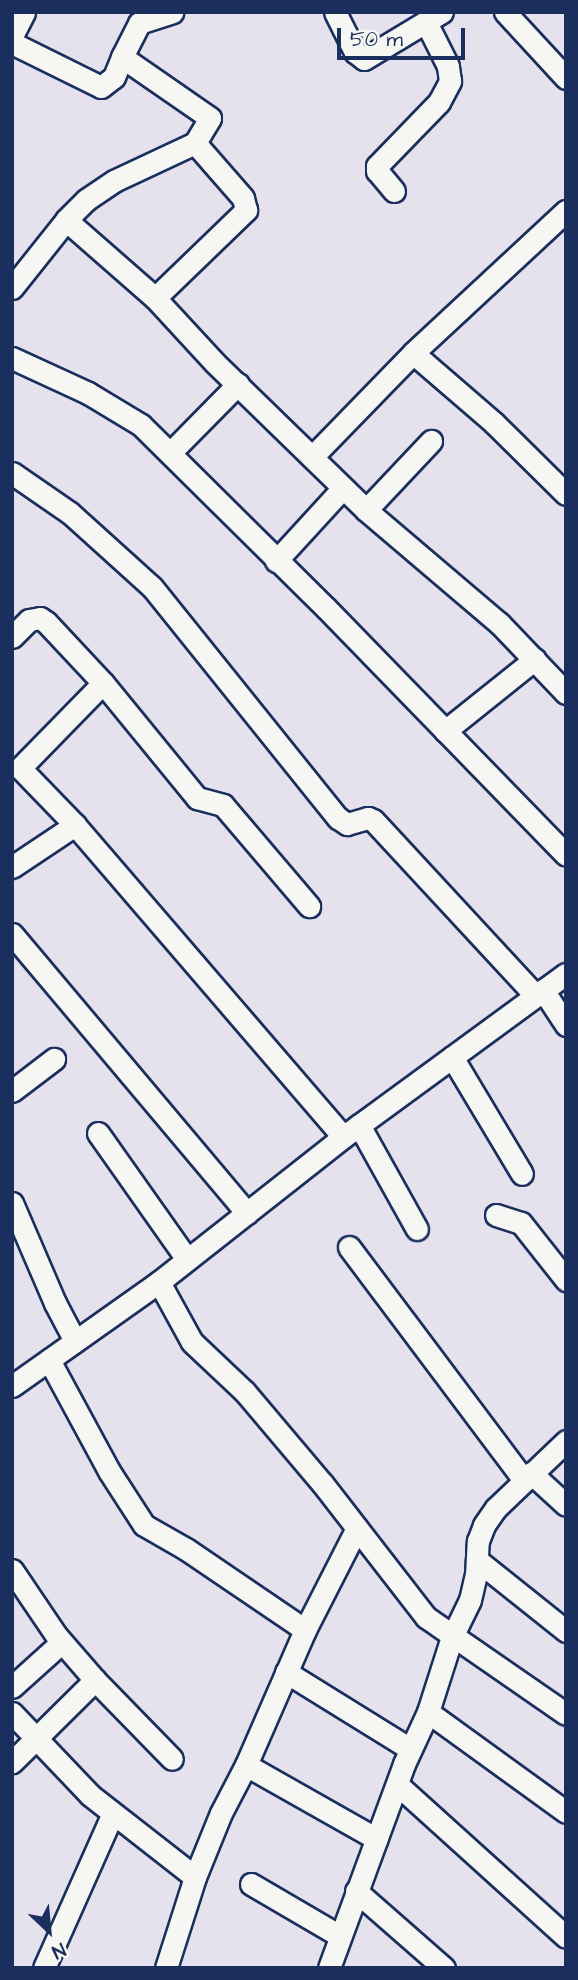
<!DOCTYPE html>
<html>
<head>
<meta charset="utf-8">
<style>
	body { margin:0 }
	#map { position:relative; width:578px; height:1980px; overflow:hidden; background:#e5e1ed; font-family:"Architects Daughter",sans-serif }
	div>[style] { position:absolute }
	.roads { filter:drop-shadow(2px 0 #1b2f5e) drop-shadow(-2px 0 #1b2f5e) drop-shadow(0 2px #1b2f5e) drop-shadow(0 -2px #1b2f5e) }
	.minor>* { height:21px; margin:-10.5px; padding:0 10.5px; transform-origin:10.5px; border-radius:10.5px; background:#f6f6f2 }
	span { translate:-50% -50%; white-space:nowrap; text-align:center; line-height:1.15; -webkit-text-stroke:5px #f6f6f2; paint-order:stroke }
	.frame { position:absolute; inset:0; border:14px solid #1b2f5e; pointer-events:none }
	.north { position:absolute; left:14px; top:1896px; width:70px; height:70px; -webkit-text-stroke:5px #f6f6f2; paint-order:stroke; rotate:154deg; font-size:19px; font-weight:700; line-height:28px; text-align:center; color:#1b2f5e }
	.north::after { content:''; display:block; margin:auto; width:24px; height:32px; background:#1b2f5e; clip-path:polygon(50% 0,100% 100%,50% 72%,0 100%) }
	.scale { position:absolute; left:337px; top:28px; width:128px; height:32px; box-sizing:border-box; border:4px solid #1b2f5e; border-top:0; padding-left:9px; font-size:21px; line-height:24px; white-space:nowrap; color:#1b2f5e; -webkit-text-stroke:5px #f6f6f2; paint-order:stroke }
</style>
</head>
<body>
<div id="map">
	<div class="roads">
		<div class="minor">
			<div style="left:335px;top:12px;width:45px;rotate:63.4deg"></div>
			<div style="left:355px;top:52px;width:11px;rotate:38deg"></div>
			<div style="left:364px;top:59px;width:91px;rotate:-31.1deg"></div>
			<div style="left:505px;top:12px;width:90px;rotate:47.3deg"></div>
			<div style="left:12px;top:36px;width:27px;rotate:-63deg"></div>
			<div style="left:12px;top:43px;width:99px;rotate:26.3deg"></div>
			<div style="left:101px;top:87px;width:16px;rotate:-38deg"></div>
			<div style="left:114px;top:77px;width:22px;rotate:-68deg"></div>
			<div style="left:122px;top:57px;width:107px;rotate:34.7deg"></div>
			<div style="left:210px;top:118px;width:29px;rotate:121deg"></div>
			<div style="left:195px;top:143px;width:89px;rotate:154.9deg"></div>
			<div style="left:114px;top:181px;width:34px;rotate:146deg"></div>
			<div style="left:86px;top:200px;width:28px;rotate:135deg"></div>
			<div style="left:122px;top:57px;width:38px;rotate:-63deg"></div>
			<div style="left:139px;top:23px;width:35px;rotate:-18deg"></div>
			<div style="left:394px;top:191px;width:26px;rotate:-130deg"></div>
			<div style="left:377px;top:171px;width:5px;rotate:-90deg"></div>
			<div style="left:377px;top:166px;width:89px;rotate:-45.9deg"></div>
			<div style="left:439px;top:102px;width:24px;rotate:-62deg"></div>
			<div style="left:450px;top:81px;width:15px;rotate:-98deg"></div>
			<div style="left:448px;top:66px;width:49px;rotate:-116.6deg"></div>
			<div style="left:12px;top:288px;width:87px;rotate:-51.5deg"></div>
			<div style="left:66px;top:220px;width:118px;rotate:41.2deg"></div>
			<div style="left:155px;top:298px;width:88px;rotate:47.3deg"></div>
			<div style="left:215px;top:363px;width:211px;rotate:44.2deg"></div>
			<div style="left:366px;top:510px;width:175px;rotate:40.4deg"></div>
			<div style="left:499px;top:623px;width:97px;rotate:46.3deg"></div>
			<div style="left:155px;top:298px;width:127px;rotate:-44deg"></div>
			<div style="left:246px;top:210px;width:12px;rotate:-104deg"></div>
			<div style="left:243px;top:198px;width:73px;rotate:-131.1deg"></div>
			<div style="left:413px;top:353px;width:107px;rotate:40.8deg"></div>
			<div style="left:494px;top:423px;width:101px;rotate:44.6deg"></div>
			<div style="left:12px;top:358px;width:84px;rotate:24.7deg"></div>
			<div style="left:88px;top:393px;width:62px;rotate:31.1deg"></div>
			<div style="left:141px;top:425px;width:260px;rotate:44.7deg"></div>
			<div style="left:326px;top:608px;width:344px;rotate:45.8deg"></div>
			<div style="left:170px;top:453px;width:97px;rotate:-45.4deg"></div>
			<div style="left:312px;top:457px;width:145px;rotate:-45.8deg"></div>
			<div style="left:413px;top:353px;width:209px;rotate:-42.9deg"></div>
			<div style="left:12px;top:473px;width:70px;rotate:34.6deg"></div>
			<div style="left:70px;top:513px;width:110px;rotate:42.1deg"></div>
			<div style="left:152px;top:587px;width:297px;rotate:51.2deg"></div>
			<div style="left:338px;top:818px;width:11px;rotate:34deg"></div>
			<div style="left:347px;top:824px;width:22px;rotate:-16deg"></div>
			<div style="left:368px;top:818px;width:5px;rotate:22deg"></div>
			<div style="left:373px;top:820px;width:240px;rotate:47.2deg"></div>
			<div style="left:366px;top:510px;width:95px;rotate:-46.7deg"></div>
			<div style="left:276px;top:561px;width:99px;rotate:-47.5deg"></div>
			<div style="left:12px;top:637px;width:24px;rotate:-45deg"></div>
			<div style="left:29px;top:620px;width:11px;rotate:-10deg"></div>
			<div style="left:40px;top:618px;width:7px;rotate:34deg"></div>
			<div style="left:46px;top:622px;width:83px;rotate:46.9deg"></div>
			<div style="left:103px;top:683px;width:149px;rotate:50.7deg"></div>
			<div style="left:197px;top:798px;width:27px;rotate:15deg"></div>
			<div style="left:223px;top:805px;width:133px;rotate:49.6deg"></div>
			<div style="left:103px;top:683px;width:119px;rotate:134.3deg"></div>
			<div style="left:20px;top:768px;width:79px;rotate:46deg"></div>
			<div style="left:75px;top:825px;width:411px;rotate:49.3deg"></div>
			<div style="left:445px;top:731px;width:115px;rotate:-38.7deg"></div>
			<div style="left:12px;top:867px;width:76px;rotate:-33.7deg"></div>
			<div style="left:12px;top:934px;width:365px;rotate:49.9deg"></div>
			<div style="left:543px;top:990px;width:42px;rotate:56.7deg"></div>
			<div style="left:452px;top:1057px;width:136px;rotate:59.1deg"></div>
			<div style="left:12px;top:1091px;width:53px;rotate:-37.3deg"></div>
			<div style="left:359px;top:1125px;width:119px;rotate:60.9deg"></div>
			<div style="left:98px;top:1133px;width:154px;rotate:54.8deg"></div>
			<div style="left:12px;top:1203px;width:109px;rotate:66.7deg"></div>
			<div style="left:55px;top:1303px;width:43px;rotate:62.2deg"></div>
			<div style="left:496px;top:1215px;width:26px;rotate:18deg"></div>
			<div style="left:521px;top:1223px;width:73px;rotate:51.7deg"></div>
			<div style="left:349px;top:1247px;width:291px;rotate:53.1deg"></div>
			<div style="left:159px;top:1282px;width:68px;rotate:61.2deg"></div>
			<div style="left:192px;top:1342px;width:73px;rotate:43.3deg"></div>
			<div style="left:245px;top:1392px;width:119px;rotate:49.8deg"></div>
			<div style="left:322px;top:1483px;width:170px;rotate:52.2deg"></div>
			<div style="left:426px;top:1617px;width:170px;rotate:34.7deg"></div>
			<div style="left:49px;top:1360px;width:126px;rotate:61.6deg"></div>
			<div style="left:109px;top:1471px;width:64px;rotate:57.1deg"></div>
			<div style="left:144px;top:1525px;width:48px;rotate:29.7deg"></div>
			<div style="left:186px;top:1549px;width:144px;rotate:34.2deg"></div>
			<div style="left:12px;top:1386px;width:180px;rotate:-35.3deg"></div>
			<div style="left:159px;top:1282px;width:234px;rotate:-38.2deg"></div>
			<div style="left:343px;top:1137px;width:276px;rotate:-36.2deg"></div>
			<div style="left:531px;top:1473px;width:47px;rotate:42.4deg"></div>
			<div style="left:477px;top:1560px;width:114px;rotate:38.6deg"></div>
			<div style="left:12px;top:1570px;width:78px;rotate:55.9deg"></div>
			<div style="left:56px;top:1635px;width:60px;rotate:49.1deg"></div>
			<div style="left:95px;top:1680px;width:117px;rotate:135.3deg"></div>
			<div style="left:286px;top:1672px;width:146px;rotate:31.8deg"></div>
			<div style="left:95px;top:1680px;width:110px;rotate:45.7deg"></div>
			<div style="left:12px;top:1687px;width:67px;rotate:-42deg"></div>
			<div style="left:428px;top:1712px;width:170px;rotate:35.9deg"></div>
			<div style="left:12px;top:1713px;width:113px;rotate:46.4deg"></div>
			<div style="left:90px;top:1795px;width:133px;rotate:38deg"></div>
			<div style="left:246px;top:1765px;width:150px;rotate:29.5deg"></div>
			<div style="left:399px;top:1786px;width:225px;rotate:42.1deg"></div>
			<div style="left:251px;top:1884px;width:103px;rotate:30.3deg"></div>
			<div style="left:356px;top:1891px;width:117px;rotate:41.2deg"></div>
			<div style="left:44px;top:1968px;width:167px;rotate:-66deg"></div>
			<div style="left:166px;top:1968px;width:96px;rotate:-72.3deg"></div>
			<div style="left:195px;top:1877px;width:69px;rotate:-67.9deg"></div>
			<div style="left:221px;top:1813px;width:54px;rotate:-62.5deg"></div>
			<div style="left:246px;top:1765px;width:147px;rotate:-66.4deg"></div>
			<div style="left:305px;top:1630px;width:114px;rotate:-63deg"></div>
			<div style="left:329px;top:1968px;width:217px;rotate:-69.8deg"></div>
			<div style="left:404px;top:1764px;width:57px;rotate:-65.2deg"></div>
			<div style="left:428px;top:1712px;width:79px;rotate:-72.3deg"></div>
			<div style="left:452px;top:1637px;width:41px;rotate:-64.1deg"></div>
			<div style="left:470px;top:1600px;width:26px;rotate:-77deg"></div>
			<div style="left:476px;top:1575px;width:34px;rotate:-87deg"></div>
			<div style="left:478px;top:1541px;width:17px;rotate:-69deg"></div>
			<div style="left:484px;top:1525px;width:21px;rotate:-55deg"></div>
			<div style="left:496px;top:1508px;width:97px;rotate:-43.7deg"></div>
		</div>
	</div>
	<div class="frame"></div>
	<div class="north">N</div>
	<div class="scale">50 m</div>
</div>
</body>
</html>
